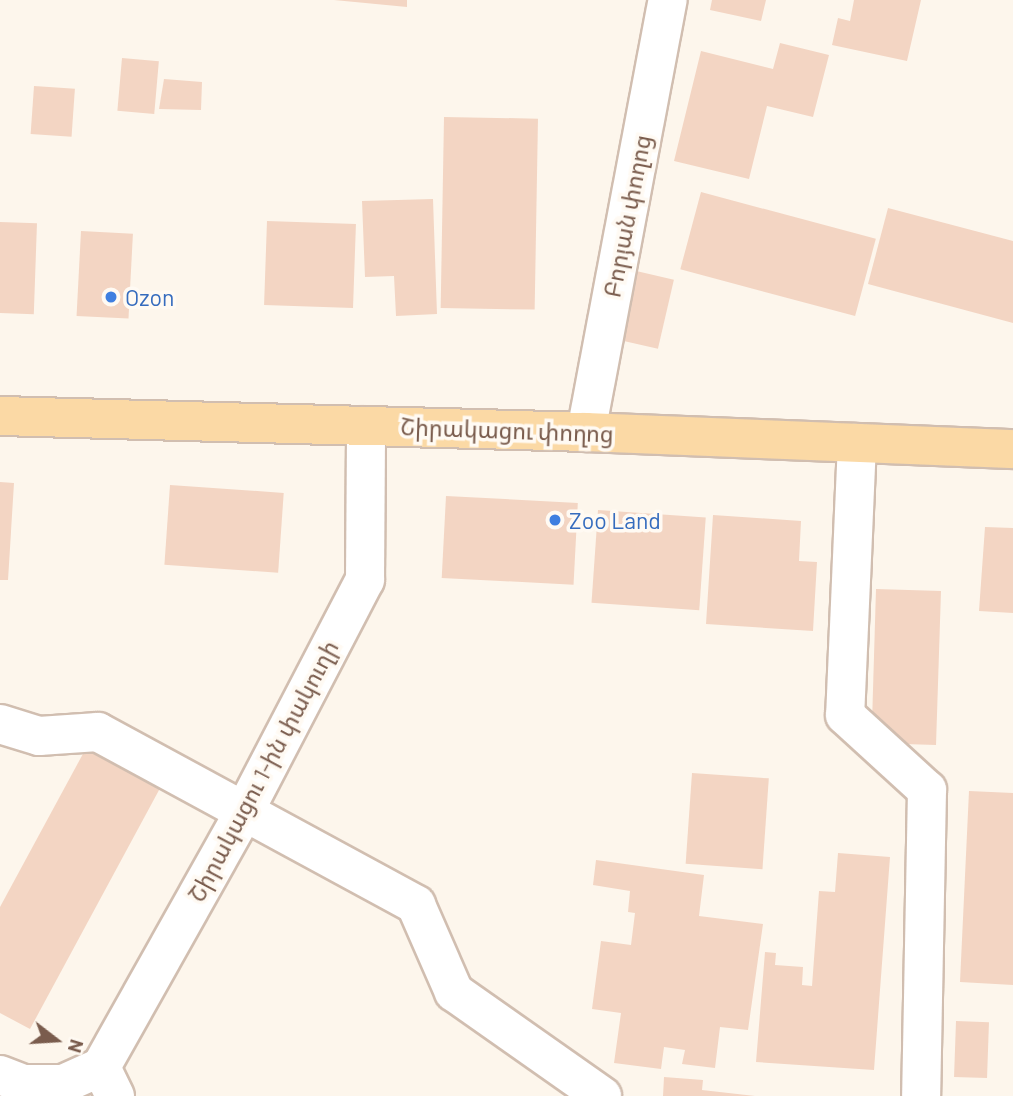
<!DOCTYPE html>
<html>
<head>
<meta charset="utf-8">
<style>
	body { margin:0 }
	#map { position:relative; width:1013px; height:1096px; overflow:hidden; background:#fdf6ec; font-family:Barlow,"Noto Sans Armenian",sans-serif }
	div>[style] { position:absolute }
	.building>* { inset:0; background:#f3d5c3; transform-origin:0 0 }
	.roads { filter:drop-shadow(2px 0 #d1beb0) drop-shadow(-2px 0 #d1beb0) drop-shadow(0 2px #d1beb0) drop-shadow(0 -2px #d1beb0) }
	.minor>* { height:38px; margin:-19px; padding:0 19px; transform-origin:19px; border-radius:19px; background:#fff }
	.major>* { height:38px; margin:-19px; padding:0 19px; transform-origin:19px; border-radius:19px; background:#fbd9a5 }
	.dots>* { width:19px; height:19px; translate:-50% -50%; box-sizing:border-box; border:4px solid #fffaf3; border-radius:50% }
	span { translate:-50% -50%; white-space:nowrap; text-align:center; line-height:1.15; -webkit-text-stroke:7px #fffaf3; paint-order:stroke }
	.street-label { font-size:23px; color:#7a5c4d }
	.shop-label { font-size:23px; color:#366cbe }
	.left { translate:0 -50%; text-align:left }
	.north { position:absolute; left:21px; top:1005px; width:70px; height:70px; -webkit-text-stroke:5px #fffaf3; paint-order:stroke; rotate:107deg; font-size:19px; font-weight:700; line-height:28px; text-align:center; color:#7a5c4d }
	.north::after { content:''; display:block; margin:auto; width:24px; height:32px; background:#7a5c4d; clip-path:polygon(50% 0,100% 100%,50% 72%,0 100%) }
</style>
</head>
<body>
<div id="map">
	<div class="building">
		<div style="clip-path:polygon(334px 0,407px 0,407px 7px)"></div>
		<div style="clip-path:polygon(712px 0,766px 0,761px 21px,710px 10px)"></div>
		<div style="clip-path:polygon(854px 0,921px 0,907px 61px,832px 45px,838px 18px,850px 21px)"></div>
		<div style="clip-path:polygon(780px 43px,829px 55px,813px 117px,767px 106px,749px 179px,674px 161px,701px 51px,773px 69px)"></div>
		<div style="left:122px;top:58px;width:37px;height:53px;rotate:5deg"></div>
		<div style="clip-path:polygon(164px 79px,202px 82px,201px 110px,159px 109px)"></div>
		<div style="left:34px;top:86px;width:41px;height:48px;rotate:4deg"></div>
		<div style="left:444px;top:117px;width:94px;height:191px;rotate:1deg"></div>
		<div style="left:701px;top:192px;width:181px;height:80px;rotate:15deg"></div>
		<div style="clip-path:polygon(433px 199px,437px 314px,396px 316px,394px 276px,365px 277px,362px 201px)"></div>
		<div style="clip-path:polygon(888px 208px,1013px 241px,1013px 323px,868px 284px)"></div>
		<div style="left:267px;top:221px;width:89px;height:84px;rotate:2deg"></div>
		<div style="left:0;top:222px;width:37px;height:91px;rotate:2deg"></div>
		<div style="left:81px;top:231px;width:52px;height:85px;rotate:3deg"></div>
		<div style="left:632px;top:270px;width:43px;height:71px;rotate:13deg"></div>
		<div style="clip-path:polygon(0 482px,14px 483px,8px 580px,0 580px)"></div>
		<div style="left:170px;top:485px;width:114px;height:80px;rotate:4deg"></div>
		<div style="left:446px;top:496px;width:132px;height:82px;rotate:3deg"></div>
		<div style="left:598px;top:510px;width:108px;height:93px;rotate:4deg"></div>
		<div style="clip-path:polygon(713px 515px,801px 521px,799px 561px,817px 562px,813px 631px,706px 624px)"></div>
		<div style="clip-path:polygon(985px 527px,1013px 528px,1013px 613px,979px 611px)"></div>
		<div style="clip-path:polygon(876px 589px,941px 591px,936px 745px,904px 744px,872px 723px)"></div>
		<div style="clip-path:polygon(91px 739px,165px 779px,30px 1029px,0 1013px,0 907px)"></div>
		<div style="left:692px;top:773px;width:77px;height:91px;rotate:4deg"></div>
		<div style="clip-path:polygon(969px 791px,1013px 793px,1013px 985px,960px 982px)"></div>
		<div style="clip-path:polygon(838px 853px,890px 857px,874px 1070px,756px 1062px,765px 952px,776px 953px,775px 965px,803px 967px,802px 985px,812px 986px,819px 891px,835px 892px)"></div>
		<div style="clip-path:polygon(596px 860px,704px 875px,699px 916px,763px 924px,748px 1030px,720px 1027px,715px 1068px,682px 1064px,685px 1050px,664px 1047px,661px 1069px,614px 1063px,621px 1013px,592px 1009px,601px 941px,631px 945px,635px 913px,628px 912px,630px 891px,593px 885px)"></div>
		<div style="left:956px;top:1021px;width:33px;height:56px;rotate:2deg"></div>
		<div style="clip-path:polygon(664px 1077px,703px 1080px,702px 1090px,755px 1096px,663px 1096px)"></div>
	</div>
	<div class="roads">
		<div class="minor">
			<div style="left:586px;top:432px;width:440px;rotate:-79.3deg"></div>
			<div style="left:857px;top:443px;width:272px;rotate:92.5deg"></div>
			<div style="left:845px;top:715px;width:111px;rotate:42.4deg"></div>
			<div style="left:927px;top:790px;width:306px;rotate:91.1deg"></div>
			<div style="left:0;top:724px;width:41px;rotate:17.1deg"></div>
			<div style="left:39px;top:736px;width:59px;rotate:-3.9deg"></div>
			<div style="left:98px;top:732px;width:362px;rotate:28.5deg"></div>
			<div style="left:416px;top:905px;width:95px;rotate:66.4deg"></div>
			<div style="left:454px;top:992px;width:181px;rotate:35.1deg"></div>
			<div style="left:0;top:1075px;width:25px;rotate:21deg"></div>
			<div style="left:23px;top:1084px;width:40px"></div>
			<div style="left:63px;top:1084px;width:42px;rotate:-24.1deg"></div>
			<div style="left:115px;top:1096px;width:32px;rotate:-116deg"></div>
			<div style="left:101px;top:1067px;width:292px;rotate:-60.7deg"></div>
			<div style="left:244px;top:812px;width:262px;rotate:-62.5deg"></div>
			<div style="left:365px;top:580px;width:154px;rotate:-89.6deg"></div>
		</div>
		<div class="major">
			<div style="left:0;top:416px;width:586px;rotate:1.56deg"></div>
			<div style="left:586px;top:432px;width:427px;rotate:2.3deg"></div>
		</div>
	</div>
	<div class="dots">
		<div style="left:111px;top:297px;background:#3f7fe0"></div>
		<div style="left:555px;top:520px;background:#3f7fe0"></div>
	</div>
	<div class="street-label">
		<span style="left:627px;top:216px;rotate:-79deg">Բորյան փողոց</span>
		<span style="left:507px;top:430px;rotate:2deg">Շիրակացու փողոց</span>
		<span style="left:263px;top:771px;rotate:-62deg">Շիրակացու 1-ին փակուղի</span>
	</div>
	<div class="shop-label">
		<span class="left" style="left:125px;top:297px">Ozon</span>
		<span class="left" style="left:569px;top:520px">Zoo Land</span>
	</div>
	<div class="north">N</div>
</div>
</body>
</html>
